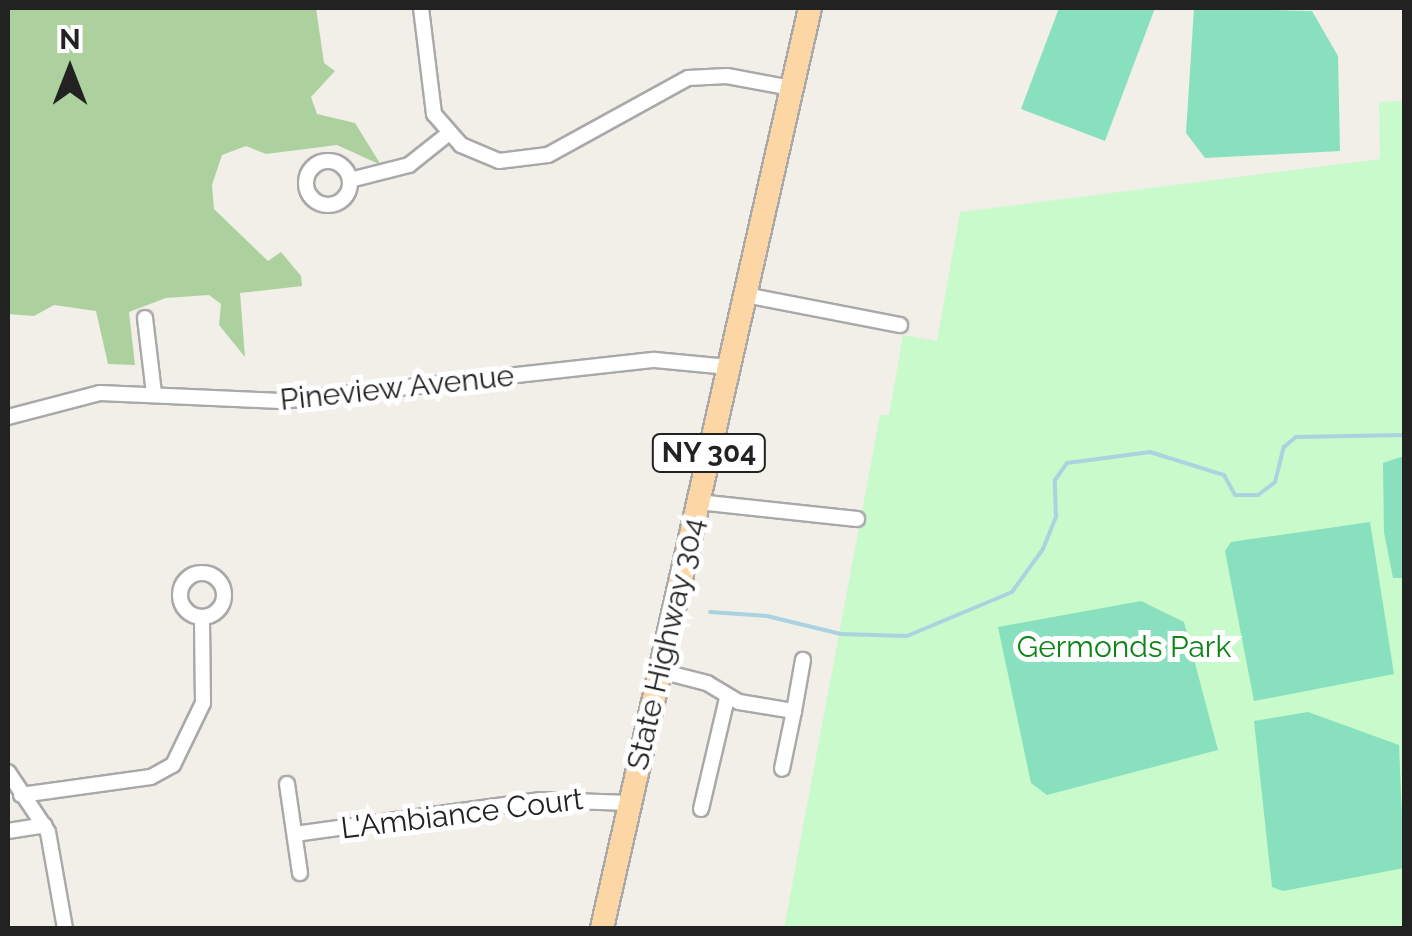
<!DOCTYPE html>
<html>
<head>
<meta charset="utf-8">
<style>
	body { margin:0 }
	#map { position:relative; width:1412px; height:936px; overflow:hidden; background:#f2efe9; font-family:Raleway,sans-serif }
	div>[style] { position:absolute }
	.forest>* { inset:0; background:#add19e }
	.park>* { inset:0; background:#c8facc }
	.pitch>* { inset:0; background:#88e0be }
	.stream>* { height:4px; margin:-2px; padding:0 2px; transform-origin:2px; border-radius:2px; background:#aad3df }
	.roads { filter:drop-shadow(2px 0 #a9a9a9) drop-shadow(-2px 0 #a9a9a9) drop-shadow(0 2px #a9a9a9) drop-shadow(0 -2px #a9a9a9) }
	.minor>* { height:14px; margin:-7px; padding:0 7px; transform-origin:7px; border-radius:7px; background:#fff }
	.minor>.ring { margin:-7px; padding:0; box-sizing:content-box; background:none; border:14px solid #fff; border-radius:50% }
	.primary>* { height:22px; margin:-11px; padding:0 11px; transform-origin:11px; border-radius:11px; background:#fcd6a4 }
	span { translate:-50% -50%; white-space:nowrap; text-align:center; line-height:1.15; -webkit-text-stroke:10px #fff; paint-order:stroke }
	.shield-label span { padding:2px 8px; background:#fff; border:2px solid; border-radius:8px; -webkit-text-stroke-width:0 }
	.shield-label { font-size:28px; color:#222; font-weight:700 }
	.street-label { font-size:30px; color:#222 }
	.park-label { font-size:30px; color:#0c8416 }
	.frame { position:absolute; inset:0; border:10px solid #222; pointer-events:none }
	.north { position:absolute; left:20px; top:20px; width:100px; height:100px; -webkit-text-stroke:8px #fff; paint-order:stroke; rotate:0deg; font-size:28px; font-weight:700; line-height:40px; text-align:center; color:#222 }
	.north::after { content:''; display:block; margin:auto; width:35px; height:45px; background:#222; clip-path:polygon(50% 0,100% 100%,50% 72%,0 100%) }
</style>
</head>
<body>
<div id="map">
	<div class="forest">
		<div style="clip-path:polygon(8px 8px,316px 8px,324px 63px,335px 71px,311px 97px,317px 114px,355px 123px,381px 165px,337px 145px,266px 154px,246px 146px,222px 155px,212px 185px,214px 209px,268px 261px,281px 252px,301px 276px,302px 286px,240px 293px,245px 357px,219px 325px,221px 304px,209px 295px,166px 298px,129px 312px,135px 365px,108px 364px,96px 311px,54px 305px,34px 316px,8px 314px)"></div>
	</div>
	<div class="park">
		<div style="clip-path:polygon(1404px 101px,1404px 928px,784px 928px,880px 415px,889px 415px,903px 335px,937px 341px,960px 212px,1380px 159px,1379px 102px)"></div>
	</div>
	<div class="pitch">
		<div style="clip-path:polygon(1059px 8px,1155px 8px,1105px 141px,1021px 109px)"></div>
		<div style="clip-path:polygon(1194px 8px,1312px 11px,1338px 56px,1340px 151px,1205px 158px,1186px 133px)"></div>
		<div style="clip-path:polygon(1404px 456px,1404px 578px,1393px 578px,1384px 532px,1383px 463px)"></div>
		<div style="clip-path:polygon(1370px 522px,1394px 674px,1254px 701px,1225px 551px,1231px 542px)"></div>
		<div style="clip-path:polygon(1141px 601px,1184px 622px,1218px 750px,1047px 795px,1031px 783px,998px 627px)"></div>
		<div style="clip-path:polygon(1308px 712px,1399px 745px,1404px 868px,1283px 891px,1272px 887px,1254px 721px)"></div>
	</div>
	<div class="stream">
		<div style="left:710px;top:612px;width:57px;rotate:4deg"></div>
		<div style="left:767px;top:616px;width:76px;rotate:13.7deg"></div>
		<div style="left:841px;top:634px;width:66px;rotate:1.7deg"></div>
		<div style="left:907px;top:636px;width:114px;rotate:-22.7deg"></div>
		<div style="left:1012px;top:592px;width:53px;rotate:-54.2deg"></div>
		<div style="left:1043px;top:549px;width:35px;rotate:-68deg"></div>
		<div style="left:1056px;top:517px;width:37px;rotate:-92deg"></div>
		<div style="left:1055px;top:480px;width:21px;rotate:-55deg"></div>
		<div style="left:1067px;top:463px;width:84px;rotate:-7.5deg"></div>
		<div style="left:1150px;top:452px;width:77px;rotate:17.3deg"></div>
		<div style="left:1224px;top:475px;width:23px;rotate:61deg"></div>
		<div style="left:1235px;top:495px;width:23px"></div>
		<div style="left:1258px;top:495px;width:21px;rotate:-37deg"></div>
		<div style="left:1275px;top:482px;width:36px;rotate:-76deg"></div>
		<div style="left:1284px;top:447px;width:16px;rotate:-40deg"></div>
		<div style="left:1296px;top:437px;width:108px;rotate:-1.1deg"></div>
	</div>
	<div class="roads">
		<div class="minor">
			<div style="left:421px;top:8px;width:107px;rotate:83deg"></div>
			<div style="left:434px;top:114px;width:41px;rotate:48.9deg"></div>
			<div style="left:461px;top:145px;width:41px;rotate:22.8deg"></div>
			<div style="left:499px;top:161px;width:49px;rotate:-7deg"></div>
			<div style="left:548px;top:155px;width:160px;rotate:-28.8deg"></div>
			<div style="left:688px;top:78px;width:39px;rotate:-3deg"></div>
			<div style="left:727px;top:76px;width:66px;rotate:10.5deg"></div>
			<div class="ring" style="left:306px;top:161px;width:30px;height:30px"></div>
			<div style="left:350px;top:180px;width:61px;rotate:-14.3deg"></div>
			<div style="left:409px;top:165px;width:50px;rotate:-38.5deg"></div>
			<div style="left:745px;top:295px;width:158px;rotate:11deg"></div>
			<div style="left:145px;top:318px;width:76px;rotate:83.2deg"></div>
			<div style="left:8px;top:417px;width:95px;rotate:-14.6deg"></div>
			<div style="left:100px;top:393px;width:181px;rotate:2.5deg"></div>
			<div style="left:281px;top:401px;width:376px;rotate:-6.3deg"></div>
			<div style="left:655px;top:360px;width:74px;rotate:5.4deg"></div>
			<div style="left:698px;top:502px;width:160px;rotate:6.1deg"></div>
			<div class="ring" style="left:180px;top:573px;width:30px;height:30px"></div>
			<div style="left:660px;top:671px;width:49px;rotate:14.3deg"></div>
			<div style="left:707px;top:683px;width:37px;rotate:31deg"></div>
			<div style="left:739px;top:702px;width:56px;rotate:9.3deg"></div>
			<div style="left:794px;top:711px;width:59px;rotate:101.7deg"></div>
			<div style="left:794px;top:711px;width:52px;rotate:-80deg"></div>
			<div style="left:8px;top:772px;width:72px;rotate:56.3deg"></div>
			<div style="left:48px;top:832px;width:97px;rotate:80deg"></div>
			<div style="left:287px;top:784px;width:90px;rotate:81.7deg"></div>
			<div style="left:21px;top:795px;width:131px;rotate:-7.9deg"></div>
			<div style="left:151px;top:777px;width:25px;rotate:-29deg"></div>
			<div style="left:173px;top:765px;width:69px;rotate:-64.2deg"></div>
			<div style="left:203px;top:703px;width:86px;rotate:-90.7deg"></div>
			<div style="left:701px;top:809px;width:114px;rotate:-76.8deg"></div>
			<div style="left:8px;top:831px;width:37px;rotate:-9deg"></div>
			<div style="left:295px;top:834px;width:248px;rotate:-7.9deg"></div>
			<div style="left:541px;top:800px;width:89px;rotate:1.9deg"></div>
		</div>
		<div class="primary">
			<div style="left:602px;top:928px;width:943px;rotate:-77.26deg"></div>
		</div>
	</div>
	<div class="shield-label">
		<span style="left:709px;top:453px">NY 304</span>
	</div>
	<div class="street-label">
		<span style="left:397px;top:388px;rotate:-6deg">Pineview Avenue</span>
		<span style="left:666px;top:644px;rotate:-77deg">State Highway 304</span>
		<span style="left:462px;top:814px;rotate:-7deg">L'Ambiance Court</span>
	</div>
	<div class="park-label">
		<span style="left:1124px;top:647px">Germonds Park</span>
	</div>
	<div class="frame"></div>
	<div class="north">N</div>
</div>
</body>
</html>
